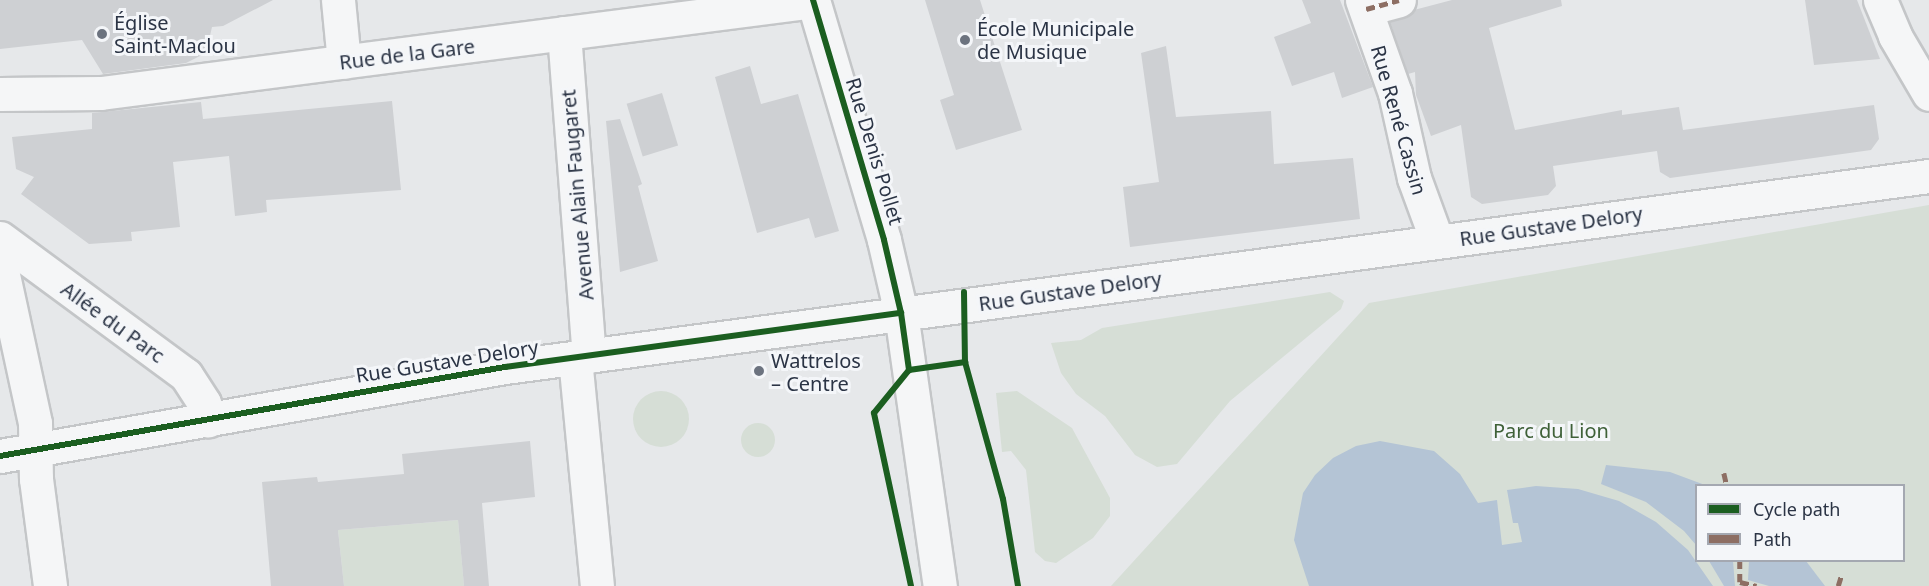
<!DOCTYPE html>
<html>
<head>
<meta charset="utf-8">
<style>
	body { margin:0 }
	#map { position:relative; width:1929px; height:586px; overflow:hidden; background:#e6e8ea; font-family:"Noto Sans",sans-serif }
	div>[style] { position:absolute }
	.green>* { inset:0; background:#d6ded6 }
	.round { border-radius:50% }
	.water>* { inset:0; background:#b4c4d5 }
	.building>* { inset:0; background:#ced0d3; transform-origin:0 0 }
	.roads { filter:drop-shadow(2px 0 #c4c6c8) drop-shadow(-2px 0 #c4c6c8) drop-shadow(0 2px #c4c6c8) drop-shadow(0 -2px #c4c6c8) }
	.minor>* { height:33px; margin:-16.5px; padding:0 16.5px; transform-origin:16.5px; border-radius:16.5px; background:#f5f6f7 }
	.quiet>* { height:4.5px; margin-top:-2.25px; transform-origin:0; background:repeating-linear-gradient(90deg,#8d6e63 0 9px,transparent 0 13.5px) }
	.cycleway>* { height:6px; margin:-3px; padding:0 3px; transform-origin:3px; border-radius:3px; background:#1b5e20 }
	.dots>* { width:16px; height:16px; translate:-50% -50%; box-sizing:border-box; border:3px solid #f4f6f9; border-radius:50% }
	span { translate:-50% -50%; white-space:nowrap; text-align:center; line-height:1.15; -webkit-text-stroke:6px #f4f6f9; paint-order:stroke }
	.poi-label { font-size:20px; color:#2b3445 }
	.left { translate:0 -50%; text-align:left }
	.street-label { font-size:20px; color:#2b3445 }
	.park-label { font-size:20px; color:#3f6138 }
	.legend { position:absolute; left:1695px; top:484px; width:210px; height:78px; box-sizing:border-box; background:#f4f6f9; border:2px solid #a4a8b1; margin:0; padding:8px 10px; list-style:none; font-size:18px; color:#2b3445 }
	.legend li { display:flex; align-items:center; gap:12px; height:30px }
	.legend b { width:30px; border:2px solid #a4a8b1 }
</style>
</head>
<body>
<div id="map">
	<div class="green">
		<div style="clip-path:polygon(evenodd,1929px 205px,1929px 586px,1111px 586px,1369px 303px,1929px 205px,1696px 486px,1904px 486px,1904px 560px,1696px 560px,1696px 486px)"></div>
		<div style="clip-path:polygon(1330px 292px,1344px 301px,1341px 309px,1230px 401px,1177px 464px,1157px 467px,1135px 455px,1105px 416px,1076px 394px,1061px 373px,1051px 343px,1081px 340px,1102px 328px)"></div>
		<div style="clip-path:polygon(1017px 391px,1072px 428px,1110px 498px,1110px 516px,1093px 538px,1056px 563px,1045px 561px,1035px 552px,1026px 470px,1011px 451px,1002px 452px,996px 393px)"></div>
		<div class="round" style="left:633px;top:391px;width:56px;height:56px"></div>
		<div class="round" style="left:741px;top:423px;width:34px;height:34px"></div>
		<div style="clip-path:polygon(458px 520px,464px 586px,344px 586px,338px 530px)"></div>
	</div>
	<div class="water">
		<div style="clip-path:polygon(1380px 441px,1434px 451px,1460px 474px,1478px 503px,1497px 500px,1502px 545px,1522px 542px,1518px 523px,1513px 523px,1507px 490px,1536px 486px,1578px 489px,1619px 501px,1656px 522px,1688px 550px,1713px 586px,1309px 586px,1294px 540px,1303px 493px,1315px 475px,1333px 458px,1356px 446px)"></div>
		<div style="clip-path:polygon(1606px 465px,1670px 472px,1705px 485px,1696px 486px,1696px 545px,1684px 531px,1646px 502px,1601px 484px)"></div>
		<div style="clip-path:polygon(1709px 561px,1733px 561px,1735px 586px,1724px 586px)"></div>
		<div style="clip-path:polygon(1749px 561px,1806px 561px,1825px 586px,1769px 586px,1748px 580px)"></div>
	</div>
	<div class="building">
		<div style="clip-path:polygon(0 0,273px 0,223px 26px,212px 27px,206px 53px,186px 63px,103px 74px,82px 40px,0 49px)"></div>
		<div style="clip-path:polygon(925px 0,980px 0,1022px 130px,956px 150px,940px 100px,954px 95px)"></div>
		<div style="clip-path:polygon(1302px 0,1340px 0,1373px 87px,1342px 98px,1334px 72px,1292px 86px,1274px 37px,1311px 23px)"></div>
		<div style="clip-path:polygon(1452px 0,1561px 0,1562px 6px,1489px 28px,1515px 130px,1622px 110px,1622px 115px,1679px 107px,1683px 130px,1874px 105px,1879px 139px,1871px 150px,1670px 178px,1660px 172px,1657px 151px,1553px 166px,1556px 186px,1548px 195px,1482px 204px,1471px 197px,1461px 125px,1431px 136px,1416px 95px,1415px 72px,1408px 74px,1390px 22px,1414px 10px)"></div>
		<div style="clip-path:polygon(1805px 0,1857px 0,1880px 59px,1814px 65px)"></div>
		<div style="clip-path:polygon(1166px 46px,1176px 117px,1271px 111px,1274px 164px,1353px 158px,1360px 219px,1130px 247px,1123px 187px,1159px 182px,1141px 53px)"></div>
		<div style="clip-path:polygon(750px 66px,761px 104px,798px 94px,839px 231px,815px 238px,809px 218px,757px 233px,715px 77px)"></div>
		<div style="left:662px;top:93px;width:55px;height:37px;rotate:73deg"></div>
		<div style="clip-path:polygon(392px 101px,401px 190px,266px 200px,267px 212px,235px 216px,229px 156px,173px 162px,180px 227px,131px 232px,132px 241px,89px 244px,21px 194px,34px 177px,16px 169px,12px 137px,92px 129px,92px 113px,201px 102px,203px 119px)"></div>
		<div style="clip-path:polygon(620px 119px,642px 184px,638px 186px,658px 261px,620px 272px,606px 121px)"></div>
		<div style="clip-path:polygon(530px 441px,535px 497px,482px 503px,489px 586px,464px 586px,458px 520px,338px 530px,344px 586px,271px 586px,262px 482px,317px 477px,318px 482px,404px 474px,402px 454px)"></div>
	</div>
	<div class="roads">
		<div class="minor">
			<div style="left:338px;top:0;width:62px;rotate:84.5deg"></div>
			<div style="left:813px;top:0;width:250px;rotate:73.5deg"></div>
			<div style="left:884px;top:240px;width:75px;rotate:76.9deg"></div>
			<div style="left:901px;top:313px;width:276px;rotate:81.9deg"></div>
			<div style="left:1362px;top:0;width:99px;rotate:70.5deg"></div>
			<div style="left:1395px;top:93px;width:87px;rotate:77.4deg"></div>
			<div style="left:1414px;top:178px;width:67px;rotate:69.9deg"></div>
			<div style="left:1880px;top:0;width:39px;rotate:67deg"></div>
			<div style="left:1895px;top:36px;width:67px;rotate:59.6deg"></div>
			<div style="left:1366px;top:9px;width:34px;rotate:-15deg"></div>
			<div style="left:564px;top:33px;width:324px;rotate:85.6deg"></div>
			<div style="left:0;top:94px;width:101px;rotate:-0.6deg"></div>
			<div style="left:101px;top:93px;width:718px;rotate:-7.36deg"></div>
			<div style="left:0;top:238px;width:231px;rotate:36.4deg"></div>
			<div style="left:186px;top:375px;width:33px;rotate:57deg"></div>
			<div style="left:204px;top:403px;width:18px;rotate:77deg"></div>
			<div style="left:0;top:261px;width:166px;rotate:77.8deg"></div>
			<div style="left:35px;top:423px;width:56px;rotate:89deg"></div>
			<div style="left:36px;top:479px;width:108px;rotate:82.5deg"></div>
			<div style="left:575px;top:358px;width:229px;rotate:84.5deg"></div>
			<div style="left:0;top:456px;width:513px;rotate:-10deg"></div>
			<div style="left:505px;top:367px;width:1437px;rotate:-7.64deg"></div>
		</div>
	</div>
	<div class="quiet">
		<div style="left:1366px;top:9px;width:34px;rotate:-15deg"></div>
		<div style="left:1724px;top:473px;width:13px;rotate:77deg"></div>
		<div style="left:1740px;top:560px;width:22px;rotate:90deg"></div>
		<div style="left:1740px;top:582px;width:17px;rotate:13deg"></div>
		<div style="left:1838px;top:586px;width:10px;rotate:-73deg"></div>
	</div>
	<div class="cycleway">
		<div style="left:813px;top:0;width:250px;rotate:73.5deg"></div>
		<div style="left:884px;top:240px;width:75px;rotate:76.9deg"></div>
		<div style="left:901px;top:313px;width:58px;rotate:82deg"></div>
		<div style="left:964px;top:292px;width:70px;rotate:89.2deg"></div>
		<div style="left:965px;top:362px;width:142px;rotate:74.5deg"></div>
		<div style="left:1003px;top:499px;width:88px;rotate:80.2deg"></div>
		<div style="left:0;top:456px;width:513px;rotate:-10deg"></div>
		<div style="left:505px;top:367px;width:400px;rotate:-7.8deg"></div>
		<div style="left:911px;top:586px;width:177px;rotate:-102.1deg"></div>
		<div style="left:874px;top:413px;width:55px;rotate:-50.9deg"></div>
		<div style="left:909px;top:370px;width:57px;rotate:-8.1deg"></div>
	</div>
	<div class="dots">
		<div style="left:102px;top:34px;background:#6c737f"></div>
		<div style="left:965px;top:40px;background:#6c737f"></div>
		<div style="left:759px;top:371px;background:#6c737f"></div>
	</div>
	<div class="poi-label">
		<span class="left" style="left:114px;top:34px">Église<br>Saint-Maclou</span>
		<span class="left" style="left:977px;top:40px">École Municipale<br>de Musique</span>
		<span class="left" style="left:771px;top:372px">Wattrelos<br>– Centre</span>
	</div>
	<div class="street-label">
		<span style="left:407px;top:54px;rotate:-7deg">Rue de la Gare</span>
		<span style="left:1399px;top:120px;rotate:74deg">Rue René Cassin</span>
		<span style="left:875px;top:151px;rotate:73deg">Rue Denis Pollet</span>
		<span style="left:577px;top:195px;rotate:-95deg">Avenue Alain Faugaret</span>
		<span style="left:1551px;top:226px;rotate:-8deg">Rue Gustave Delory</span>
		<span style="left:1070px;top:291px;rotate:-8deg">Rue Gustave Delory</span>
		<span style="left:113px;top:322px;rotate:36deg">Allée du Parc</span>
		<span style="left:447px;top:361px;rotate:-9deg">Rue Gustave Delory</span>
	</div>
	<div class="park-label">
		<span style="left:1551px;top:430px">Parc du Lion</span>
	</div>
	<ul class="legend">
	<li><b style="height:8px;background:#1b5e20"></b>Cycle path</li>
	<li><b style="height:8px;background:#8d6e63"></b>Path</li>
	</ul>
</div>
</body>
</html>
